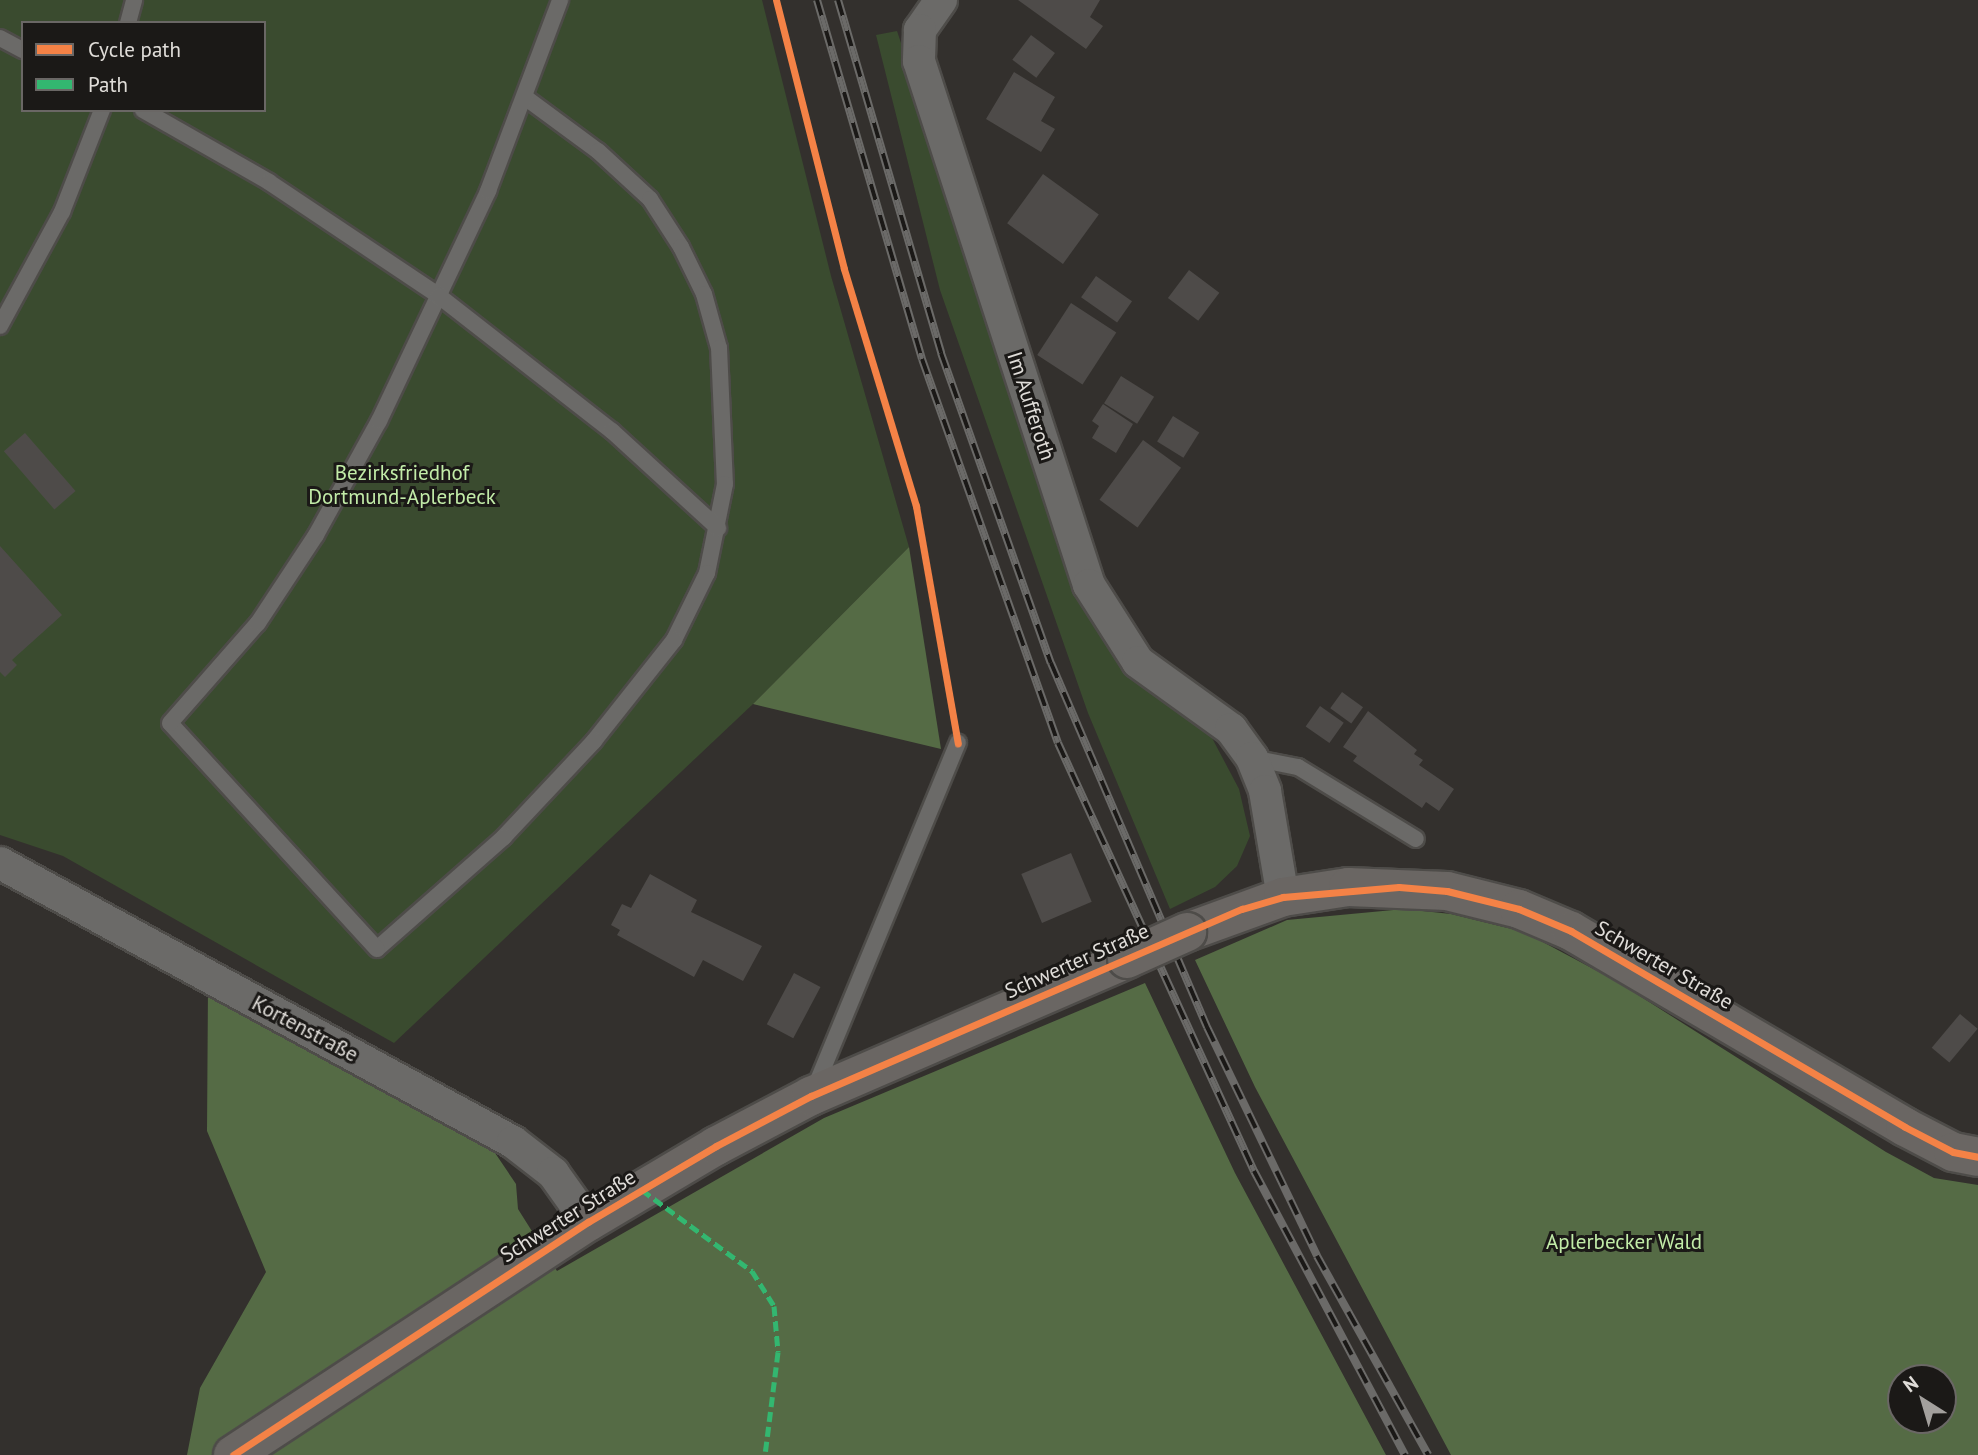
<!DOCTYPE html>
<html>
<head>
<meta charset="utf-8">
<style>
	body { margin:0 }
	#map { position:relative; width:1978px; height:1455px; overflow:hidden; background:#33302d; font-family:"PT Sans",sans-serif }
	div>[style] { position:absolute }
	.green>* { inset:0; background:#3a4b2f }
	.forest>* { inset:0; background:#556b45 }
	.building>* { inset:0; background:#4e4b49; transform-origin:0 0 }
	.roads { filter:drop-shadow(2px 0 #4e4c49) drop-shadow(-2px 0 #4e4c49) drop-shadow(0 2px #4e4c49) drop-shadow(0 -2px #4e4c49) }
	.lane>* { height:16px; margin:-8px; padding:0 8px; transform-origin:8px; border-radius:8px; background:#6b6a68 }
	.street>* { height:32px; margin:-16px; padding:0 16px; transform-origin:16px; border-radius:16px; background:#6b6a68 }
	.secondary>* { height:38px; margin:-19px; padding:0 19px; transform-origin:19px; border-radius:19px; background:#6a6663 }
	.rail>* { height:8px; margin-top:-4px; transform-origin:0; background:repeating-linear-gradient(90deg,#1b1917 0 16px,#6b6a68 0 32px); box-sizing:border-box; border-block:2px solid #6b6a68 }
	.bridges { filter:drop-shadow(2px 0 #4e4c49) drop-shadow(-2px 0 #4e4c49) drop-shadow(0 2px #4e4c49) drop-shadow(0 -2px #4e4c49) }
	.secondary-bridge>* { height:38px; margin:-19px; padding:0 19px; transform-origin:19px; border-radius:19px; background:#6a6663 }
	.quiet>* { height:5px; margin-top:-2.5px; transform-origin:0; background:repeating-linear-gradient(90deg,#33b770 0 10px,transparent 0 15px) }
	.cycleway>* { height:7px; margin:-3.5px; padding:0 3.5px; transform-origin:3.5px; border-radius:3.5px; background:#f48246 }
	span { translate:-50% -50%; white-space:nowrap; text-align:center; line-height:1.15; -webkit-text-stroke:6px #1b1917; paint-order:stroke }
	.street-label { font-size:21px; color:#e0ddd9 }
	.park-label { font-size:21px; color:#c2eca8 }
	.legend { position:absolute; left:21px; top:21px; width:245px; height:91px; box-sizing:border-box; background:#1b1917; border:2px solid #6a6765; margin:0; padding:9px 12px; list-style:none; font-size:21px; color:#e0ddd9 }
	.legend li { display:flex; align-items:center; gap:14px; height:35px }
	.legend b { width:35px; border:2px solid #6a6765 }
	.north { position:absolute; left:1887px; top:1364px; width:70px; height:70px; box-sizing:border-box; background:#1b1917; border:2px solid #6a6765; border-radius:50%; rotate:323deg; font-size:19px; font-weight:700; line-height:28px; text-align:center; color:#e0ddd9 }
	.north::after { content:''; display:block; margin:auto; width:24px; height:32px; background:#a3a09d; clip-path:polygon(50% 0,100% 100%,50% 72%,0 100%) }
</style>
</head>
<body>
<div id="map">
	<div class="green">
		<div style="clip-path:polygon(evenodd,0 0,762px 0,831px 276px,909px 547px,753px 704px,394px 1043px,63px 856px,0 835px,0 0,23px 23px,264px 23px,264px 110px,23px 110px,23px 23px)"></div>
		<div style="clip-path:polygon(897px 31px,1098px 633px,1134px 680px,1211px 736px,1239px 789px,1250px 836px,1237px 866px,1215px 887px,1170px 909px,1088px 713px,940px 290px,876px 35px)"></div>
	</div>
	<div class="forest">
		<div style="clip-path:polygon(909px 547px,941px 749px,753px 704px)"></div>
		<div style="clip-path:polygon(evenodd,1404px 909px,1451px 914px,1524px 932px,1616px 981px,1886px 1152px,1934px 1178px,1978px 1185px,1978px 1455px,1451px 1455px,1255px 1087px,1195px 960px,1287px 920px,1404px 909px,1901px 1378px,1943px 1378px,1943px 1420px,1901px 1420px,1901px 1378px)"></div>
		<div style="clip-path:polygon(1145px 983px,1235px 1173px,1386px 1455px,187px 1455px,200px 1388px,266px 1272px,207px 1131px,208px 986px,491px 1147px,516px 1184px,518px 1209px,557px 1271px,824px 1118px)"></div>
	</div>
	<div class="building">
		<div style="clip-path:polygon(1018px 0,1100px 0,1090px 17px,1103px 26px,1086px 49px)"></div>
		<div style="left:1031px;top:35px;width:30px;height:31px;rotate:37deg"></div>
		<div style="clip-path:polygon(1014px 72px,1055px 97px,1041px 121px,1055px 129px,1041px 152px,986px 119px)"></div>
		<div style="left:1043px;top:174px;width:69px;height:61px;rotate:36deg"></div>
		<div style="left:1189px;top:270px;width:38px;height:35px;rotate:37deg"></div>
		<div style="left:1096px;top:276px;width:44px;height:26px;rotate:35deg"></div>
		<div style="left:1071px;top:303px;width:54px;height:62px;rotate:33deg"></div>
		<div style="left:1121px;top:376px;width:39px;height:32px;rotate:32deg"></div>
		<div style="clip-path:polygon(1103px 404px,1133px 424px,1116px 453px,1092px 438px,1099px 426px,1092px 421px)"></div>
		<div style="left:1173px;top:416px;width:31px;height:30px;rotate:32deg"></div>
		<div style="left:25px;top:433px;width:77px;height:28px;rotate:49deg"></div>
		<div style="left:1143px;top:440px;width:47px;height:74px;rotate:36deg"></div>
		<div style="clip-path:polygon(0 546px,62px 615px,12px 660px,17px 665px,5px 677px,0 672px)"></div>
		<div style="left:1342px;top:692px;width:26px;height:20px;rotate:36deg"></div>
		<div style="left:1320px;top:706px;width:29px;height:25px;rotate:35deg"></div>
		<div style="clip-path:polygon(1368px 711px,1417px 750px,1414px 754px,1423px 760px,1419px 765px,1454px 789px,1439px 811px,1426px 802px,1422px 808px,1353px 761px,1357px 756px,1343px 747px)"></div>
		<div style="left:1071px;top:853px;width:53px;height:54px;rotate:67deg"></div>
		<div style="clip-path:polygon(650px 874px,697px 900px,691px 912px,762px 946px,743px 981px,703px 960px,694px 977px,617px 935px,620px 930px,611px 925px,622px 904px,631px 908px)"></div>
		<div style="left:794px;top:973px;width:30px;height:58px;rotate:28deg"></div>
		<div style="left:1960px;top:1014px;width:23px;height:44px;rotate:40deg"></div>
	</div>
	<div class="roads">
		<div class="lane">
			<div style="left:128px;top:23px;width:24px;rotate:-75deg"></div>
			<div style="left:0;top:38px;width:26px;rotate:28deg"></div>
			<div style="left:526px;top:98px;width:89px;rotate:36.4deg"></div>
			<div style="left:598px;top:151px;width:71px;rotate:42.7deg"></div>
			<div style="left:650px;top:199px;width:57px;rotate:57.1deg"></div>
			<div style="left:681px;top:247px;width:52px;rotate:63.9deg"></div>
			<div style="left:704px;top:294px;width:56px;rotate:74.5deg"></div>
			<div style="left:719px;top:348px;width:136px;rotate:87.5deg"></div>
			<div style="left:725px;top:484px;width:91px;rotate:101.4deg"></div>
			<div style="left:707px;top:573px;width:75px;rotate:116.2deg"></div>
			<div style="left:674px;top:640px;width:129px;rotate:128.4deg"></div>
			<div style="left:594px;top:741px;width:132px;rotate:133.2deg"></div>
			<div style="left:504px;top:837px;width:169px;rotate:138.6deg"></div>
			<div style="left:377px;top:949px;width:306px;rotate:-132.5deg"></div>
			<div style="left:170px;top:723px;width:133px;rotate:-48.7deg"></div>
			<div style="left:258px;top:623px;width:105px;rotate:-56.6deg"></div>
			<div style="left:316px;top:535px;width:130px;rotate:-61.1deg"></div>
			<div style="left:379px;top:421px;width:255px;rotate:-64.6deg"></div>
			<div style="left:488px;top:191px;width:204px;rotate:-69.3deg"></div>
			<div style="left:143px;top:110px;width:145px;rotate:29.7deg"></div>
			<div style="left:269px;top:182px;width:205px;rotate:33.8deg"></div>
			<div style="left:439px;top:296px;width:219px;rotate:38deg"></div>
			<div style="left:612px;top:431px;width:144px;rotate:42.5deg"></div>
			<div style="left:0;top:326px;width:130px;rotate:-61.5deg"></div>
			<div style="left:62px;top:212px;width:110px;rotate:-68.6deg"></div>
			<div style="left:1252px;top:758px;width:47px;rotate:11.1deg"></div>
			<div style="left:1298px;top:767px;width:138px;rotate:31.4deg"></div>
			<div style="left:814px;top:1090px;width:376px;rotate:-67.5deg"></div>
		</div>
		<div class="street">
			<div style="left:941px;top:0;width:37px;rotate:125deg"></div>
			<div style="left:920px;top:30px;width:31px;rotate:92deg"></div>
			<div style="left:919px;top:61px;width:551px;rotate:72.03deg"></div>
			<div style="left:1089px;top:585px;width:91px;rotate:57.5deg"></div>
			<div style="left:1138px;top:662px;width:115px;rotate:35.8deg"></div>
			<div style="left:1231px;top:729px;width:36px;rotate:54deg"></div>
			<div style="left:1252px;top:758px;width:35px;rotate:68deg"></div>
			<div style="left:1265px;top:791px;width:108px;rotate:80.4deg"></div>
			<div style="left:0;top:863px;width:584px;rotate:28.54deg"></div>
			<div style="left:513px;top:1142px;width:51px;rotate:37.8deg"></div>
			<div style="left:553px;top:1173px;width:60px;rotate:54.5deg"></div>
		</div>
		<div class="secondary">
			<div style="left:1187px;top:932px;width:102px;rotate:-20deg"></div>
			<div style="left:1283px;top:897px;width:66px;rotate:-8.7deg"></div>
			<div style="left:1348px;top:887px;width:99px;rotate:2.3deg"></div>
			<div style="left:1447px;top:891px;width:74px;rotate:14deg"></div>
			<div style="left:1519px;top:909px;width:56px;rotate:22.9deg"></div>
			<div style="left:1571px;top:931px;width:387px;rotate:30.4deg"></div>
			<div style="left:1905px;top:1127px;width:54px;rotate:27.5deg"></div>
			<div style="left:1953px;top:1152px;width:25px;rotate:11deg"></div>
			<div style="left:233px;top:1455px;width:425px;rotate:-33.3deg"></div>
			<div style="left:588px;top:1222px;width:149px;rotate:-30.7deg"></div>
			<div style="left:716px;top:1146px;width:107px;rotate:-27.8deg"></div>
			<div style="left:811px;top:1096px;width:344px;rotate:-23.4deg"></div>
		</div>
	</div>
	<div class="rail">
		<div style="left:817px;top:0;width:374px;rotate:73.7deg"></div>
		<div style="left:922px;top:359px;width:407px;rotate:70.5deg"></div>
		<div style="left:1058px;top:743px;width:471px;rotate:65.4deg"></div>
		<div style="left:1254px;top:1171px;width:322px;rotate:62deg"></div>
		<div style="left:838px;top:0;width:368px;rotate:73.7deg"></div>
		<div style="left:941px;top:353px;width:329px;rotate:70.5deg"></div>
		<div style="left:1051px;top:663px;width:396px;rotate:66.8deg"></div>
		<div style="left:1207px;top:1027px;width:254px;rotate:64.3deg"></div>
		<div style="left:1317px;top:1256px;width:228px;rotate:60.8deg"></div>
	</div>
	<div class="bridges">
		<div class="secondary-bridge">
			<div style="left:1127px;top:959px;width:66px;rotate:-24.2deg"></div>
		</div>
	</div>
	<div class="quiet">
		<div style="left:642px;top:1190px;width:137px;rotate:36.4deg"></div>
		<div style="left:752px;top:1271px;width:41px;rotate:57.8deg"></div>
		<div style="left:774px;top:1306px;width:46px;rotate:85deg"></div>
		<div style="left:778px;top:1352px;width:104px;rotate:97.2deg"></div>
	</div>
	<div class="cycleway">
		<div style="left:776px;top:0;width:277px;rotate:75.8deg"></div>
		<div style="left:844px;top:269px;width:248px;rotate:73.1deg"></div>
		<div style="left:916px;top:506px;width:241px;rotate:80deg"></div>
		<div style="left:233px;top:1455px;width:425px;rotate:-33.3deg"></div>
		<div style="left:588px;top:1222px;width:149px;rotate:-30.7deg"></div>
		<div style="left:716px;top:1146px;width:107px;rotate:-27.8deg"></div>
		<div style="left:811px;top:1096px;width:470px;rotate:-23.5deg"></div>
		<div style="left:1242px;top:909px;width:43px;rotate:-16.3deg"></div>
		<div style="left:1283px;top:897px;width:116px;rotate:-4.9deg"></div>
		<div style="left:1399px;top:887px;width:48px;rotate:4.8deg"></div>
		<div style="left:1447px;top:891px;width:74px;rotate:14deg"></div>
		<div style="left:1519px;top:909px;width:56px;rotate:22.9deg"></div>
		<div style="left:1571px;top:931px;width:387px;rotate:30.4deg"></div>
		<div style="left:1905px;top:1127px;width:54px;rotate:27.5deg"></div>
		<div style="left:1953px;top:1152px;width:25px;rotate:11deg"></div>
	</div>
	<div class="street-label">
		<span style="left:1031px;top:406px;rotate:72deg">Im Aufferoth</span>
		<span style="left:1077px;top:961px;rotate:-24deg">Schwerter Straße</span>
		<span style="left:1664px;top:965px;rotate:30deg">Schwerter Straße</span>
		<span style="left:305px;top:1029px;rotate:28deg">Kortenstraße</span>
		<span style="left:568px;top:1216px;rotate:-32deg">Schwerter Straße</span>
	</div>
	<div class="park-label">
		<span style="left:402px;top:485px">Bezirksfriedhof<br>Dortmund-Aplerbeck</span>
		<span style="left:1624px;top:1242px">Aplerbecker Wald</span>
	</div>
	<ul class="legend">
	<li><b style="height:9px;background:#f48246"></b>Cycle path</li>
	<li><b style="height:9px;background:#33b770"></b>Path</li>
	</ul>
	<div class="north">N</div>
</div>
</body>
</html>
